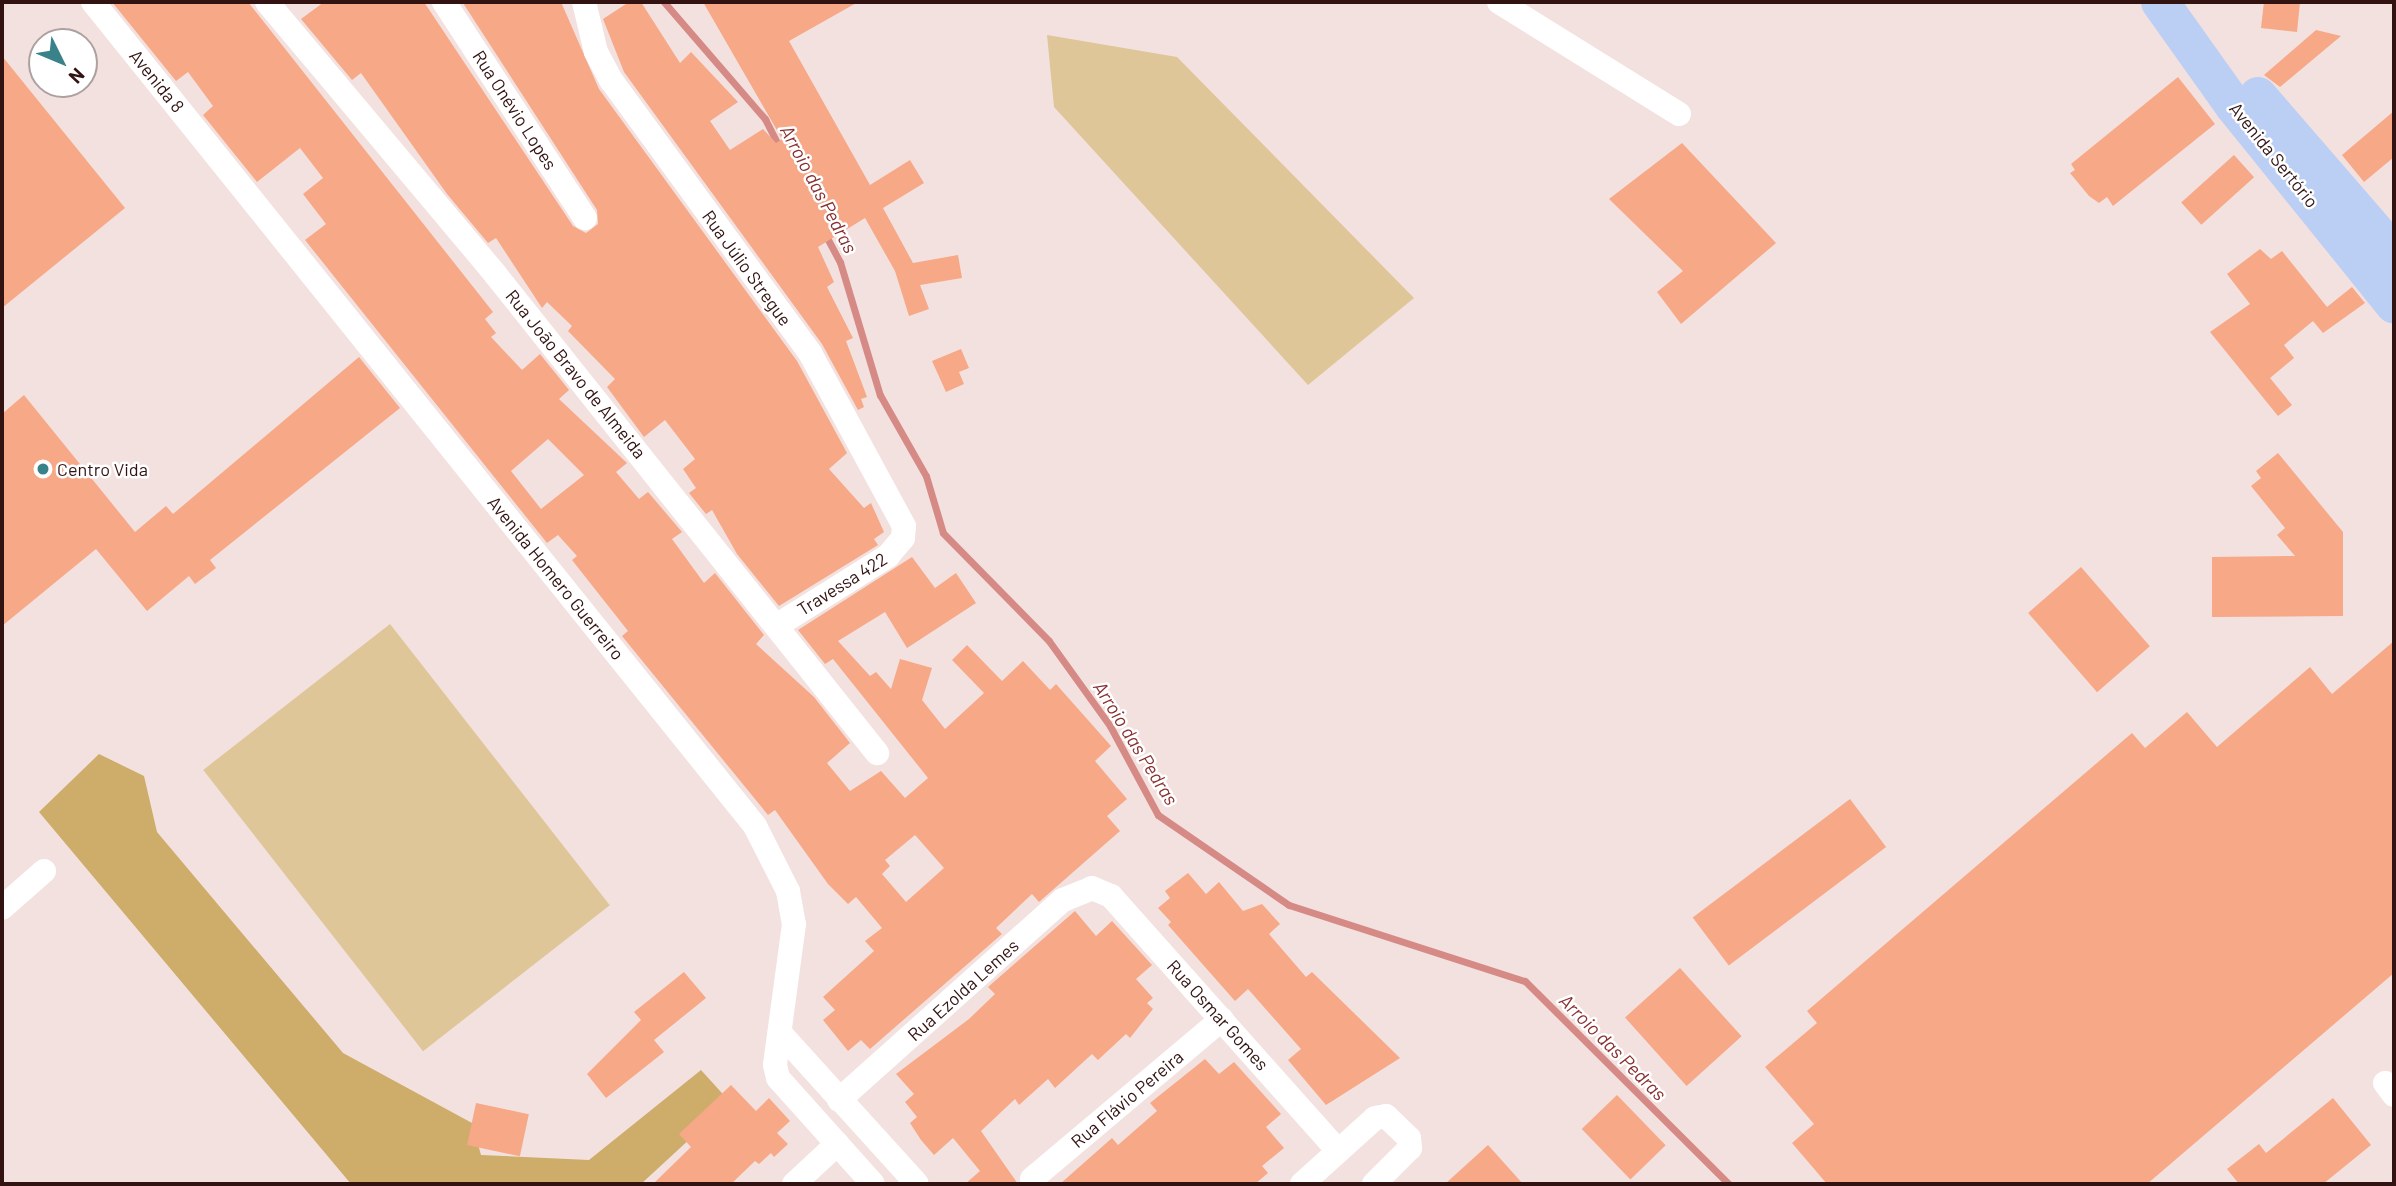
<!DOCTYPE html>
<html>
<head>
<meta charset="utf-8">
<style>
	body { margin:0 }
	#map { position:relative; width:2396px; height:1186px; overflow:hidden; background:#f3e1df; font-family:Barlow,sans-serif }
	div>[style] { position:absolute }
	.green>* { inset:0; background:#dec698; transform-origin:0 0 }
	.forest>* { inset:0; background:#ceac6a }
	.stream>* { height:7px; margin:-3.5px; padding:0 3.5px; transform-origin:3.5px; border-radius:3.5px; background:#d68a85 }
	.building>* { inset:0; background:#f6a887; transform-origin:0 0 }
	.minor>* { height:24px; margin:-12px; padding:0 12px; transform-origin:12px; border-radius:12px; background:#fff }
	.primary>* { height:38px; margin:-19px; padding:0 19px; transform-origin:19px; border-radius:19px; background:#bbcef4 }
	.dots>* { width:19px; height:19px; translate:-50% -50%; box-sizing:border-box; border:4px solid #fff; border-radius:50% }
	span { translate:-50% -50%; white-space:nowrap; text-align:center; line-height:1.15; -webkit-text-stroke:5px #fff; paint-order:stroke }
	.street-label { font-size:18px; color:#321312 }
	.poi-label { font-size:18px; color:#321312 }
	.left { translate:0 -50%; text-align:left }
	.water-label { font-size:19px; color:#892f2f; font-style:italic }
	.frame { position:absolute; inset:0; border:4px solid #321312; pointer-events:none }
	.north { position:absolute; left:28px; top:28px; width:70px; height:70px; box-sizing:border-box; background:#fff; border:2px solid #ada1a0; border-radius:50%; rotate:133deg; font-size:19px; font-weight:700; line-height:28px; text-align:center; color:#321312 }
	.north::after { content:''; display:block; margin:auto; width:24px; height:32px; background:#3a8289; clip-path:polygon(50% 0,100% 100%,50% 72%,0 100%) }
</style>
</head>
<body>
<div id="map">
	<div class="green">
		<div style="clip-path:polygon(1047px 35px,1177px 57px,1414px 298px,1308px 385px,1054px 107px)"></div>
		<div style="left:390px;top:624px;width:357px;height:237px;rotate:52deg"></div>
	</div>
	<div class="forest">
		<div style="clip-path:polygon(99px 754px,144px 776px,157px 832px,343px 1053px,472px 1123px,481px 1155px,589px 1160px,701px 1070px,730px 1102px,641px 1184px,351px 1184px,39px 812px)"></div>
	</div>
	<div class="stream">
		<div style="left:664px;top:2px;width:155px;rotate:49.2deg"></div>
		<div style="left:765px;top:119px;width:34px;rotate:63deg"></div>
		<div style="left:825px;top:234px;width:32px;rotate:62deg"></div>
		<div style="left:840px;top:262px;width:139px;rotate:73.3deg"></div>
		<div style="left:880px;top:395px;width:93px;rotate:60.4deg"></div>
		<div style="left:926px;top:476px;width:59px;rotate:73.4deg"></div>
		<div style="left:943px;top:533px;width:151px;rotate:45.5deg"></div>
		<div style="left:1049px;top:641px;width:105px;rotate:54.3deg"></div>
		<div style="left:1110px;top:726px;width:101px;rotate:61.7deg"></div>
		<div style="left:1158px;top:815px;width:159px;rotate:34.5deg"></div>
		<div style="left:1289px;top:905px;width:248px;rotate:17.9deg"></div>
		<div style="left:1525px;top:981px;width:288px;rotate:44.9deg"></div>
	</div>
	<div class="building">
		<div style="clip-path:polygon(evenodd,112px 2px,248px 2px,493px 312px,485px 319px,496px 333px,491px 337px,522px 370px,540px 354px,569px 390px,559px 399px,627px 463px,616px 472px,639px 499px,648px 492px,682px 532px,672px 539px,704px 583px,715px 573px,764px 635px,756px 644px,814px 697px,850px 743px,827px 763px,850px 791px,881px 771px,905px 798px,928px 778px,833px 659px,825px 664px,798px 630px,912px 557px,935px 588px,956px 573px,976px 603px,907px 648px,885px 612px,838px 641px,870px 676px,876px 672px,891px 689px,900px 659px,932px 668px,922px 700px,945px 729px,984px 693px,952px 660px,967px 645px,1002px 681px,1023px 661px,1050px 690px,1056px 684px,1111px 746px,1095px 761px,1127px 799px,1107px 816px,1120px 831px,1039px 902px,1032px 894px,996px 928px,1002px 934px,870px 1049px,861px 1040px,848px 1051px,823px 1020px,835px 1010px,823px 997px,874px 951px,865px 941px,882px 928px,856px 897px,848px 904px,828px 884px,775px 810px,768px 815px,622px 636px,628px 631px,572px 560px,577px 556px,558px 535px,547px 543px,305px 240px,326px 224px,303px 194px,323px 178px,300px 148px,257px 182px,203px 115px,213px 106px,188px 72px,176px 81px,112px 2px,548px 439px,584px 475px,541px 509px,511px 471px,548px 439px,112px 2px,915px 835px,944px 868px,906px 902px,882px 874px,890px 866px,885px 860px,915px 835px)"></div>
		<div style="clip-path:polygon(324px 2px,424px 2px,573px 226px,586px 233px,598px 224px,597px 210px,463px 3px,561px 2px,599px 89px,797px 361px,847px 453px,829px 469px,864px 508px,871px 503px,884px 532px,874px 539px,878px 545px,779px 606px,737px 554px,712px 510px,706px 514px,689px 493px,696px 488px,683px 469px,695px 459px,665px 420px,644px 437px,607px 387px,615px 379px,568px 331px,572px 326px,547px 302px,542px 308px,496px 238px,488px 243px,447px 194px,361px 73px,352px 80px,301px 19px)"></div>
		<div style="clip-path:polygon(629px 2px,641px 2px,680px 63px,691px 52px,738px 102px,710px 121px,730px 150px,763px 129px,776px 143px,782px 139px,703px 2px,858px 2px,789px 41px,870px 185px,910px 160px,924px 183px,883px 208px,913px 263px,958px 255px,962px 278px,920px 285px,929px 309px,909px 316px,895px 271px,865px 218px,818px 247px,834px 282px,827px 287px,853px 338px,846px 341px,867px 397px,861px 399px,864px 407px,858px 410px,822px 344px,624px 72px,603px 19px)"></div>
		<div style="clip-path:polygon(2264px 2px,2300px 2px,2297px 32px,2261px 28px)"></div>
		<div style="clip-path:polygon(2316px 30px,2341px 36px,2280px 87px,2264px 75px)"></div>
		<div style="clip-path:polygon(2px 56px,125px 208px,2px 308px)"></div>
		<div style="clip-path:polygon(2178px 77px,2215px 124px,2113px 206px,2107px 197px,2099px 203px,2089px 196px,2070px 173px,2075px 170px,2071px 164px)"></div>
		<div style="clip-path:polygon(2394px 111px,2394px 157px,2364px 182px,2342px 155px)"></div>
		<div style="clip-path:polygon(1682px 143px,1776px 243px,1681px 324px,1657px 292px,1683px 271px,1609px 199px)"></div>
		<div style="left:2234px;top:155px;width:30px;height:71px;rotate:48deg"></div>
		<div style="clip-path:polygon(2260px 249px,2271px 259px,2282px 251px,2327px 307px,2352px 287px,2365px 303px,2323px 333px,2313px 321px,2284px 345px,2294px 358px,2270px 378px,2292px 405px,2278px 416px,2210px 332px,2250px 304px,2227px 274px)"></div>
		<div style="clip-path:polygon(961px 349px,969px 368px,959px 372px,964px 384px,946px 392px,932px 361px)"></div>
		<div style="clip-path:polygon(359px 357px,400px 408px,210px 560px,216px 568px,195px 584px,189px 576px,147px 611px,96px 549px,2px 626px,2px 414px,24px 395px,135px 532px,166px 506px,173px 514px)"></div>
		<div style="clip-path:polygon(2278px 453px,2343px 532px,2343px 616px,2212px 617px,2212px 557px,2295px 556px,2277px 535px,2285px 528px,2251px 486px,2261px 478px,2256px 471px)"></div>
		<div style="left:2081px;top:567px;width:105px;height:70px;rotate:49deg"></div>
		<div style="clip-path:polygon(2394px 641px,2394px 973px,2147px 1184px,1827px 1184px,1792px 1143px,1814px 1124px,1765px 1067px,1817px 1023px,1807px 1011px,2132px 733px,2145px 748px,2187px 712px,2217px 747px,2310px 667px,2332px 694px)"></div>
		<div style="left:1850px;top:799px;width:60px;height:197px;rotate:53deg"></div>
		<div style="clip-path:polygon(1188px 873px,1206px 894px,1219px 882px,1243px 911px,1262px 904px,1280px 924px,1269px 934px,1306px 977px,1312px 972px,1400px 1058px,1326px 1105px,1288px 1060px,1301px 1049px,1248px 989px,1235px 1001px,1168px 925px,1171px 922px,1158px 908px,1170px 898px,1165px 891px)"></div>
		<div style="clip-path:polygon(1075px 911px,1096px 936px,1112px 921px,1152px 965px,1136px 979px,1153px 998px,1147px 1003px,1153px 1009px,1130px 1038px,1126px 1034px,1098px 1060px,1092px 1054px,1055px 1088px,1048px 1079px,1019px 1105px,1015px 1099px,981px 1131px,1018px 1184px,965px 1184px,980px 1171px,953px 1138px,934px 1155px,921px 1140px,910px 1123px,917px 1117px,905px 1102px,914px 1094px,896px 1074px,969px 1019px,995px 994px,988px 987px)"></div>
		<div style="left:1680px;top:968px;width:92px;height:74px;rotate:48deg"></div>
		<div style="clip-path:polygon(684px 972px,706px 998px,654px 1040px,664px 1052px,606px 1098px,587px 1074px,641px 1020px,634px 1012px)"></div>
		<div style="clip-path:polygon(1205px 1059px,1219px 1074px,1234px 1062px,1281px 1114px,1266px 1127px,1284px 1148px,1262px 1166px,1268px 1173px,1255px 1184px,1060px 1184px,1112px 1138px,1118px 1145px,1157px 1111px,1150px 1103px)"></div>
		<div style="clip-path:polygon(731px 1085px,756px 1111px,769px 1098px,790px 1121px,777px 1133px,788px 1144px,774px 1157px,771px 1153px,759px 1164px,755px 1161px,731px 1184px,653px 1184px,691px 1147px,679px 1134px)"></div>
		<div style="left:1617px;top:1095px;width:70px;height:49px;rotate:46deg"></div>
		<div style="clip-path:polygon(2333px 1098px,2371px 1145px,2323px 1184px,2239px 1184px,2227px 1169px,2259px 1144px,2266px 1153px)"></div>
		<div style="left:476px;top:1103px;width:54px;height:43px;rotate:12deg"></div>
		<div style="clip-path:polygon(1488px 1145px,1523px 1184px,1445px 1184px)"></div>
	</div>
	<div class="minor">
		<div style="left:93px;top:2px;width:1057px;rotate:51.22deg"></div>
		<div style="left:755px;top:826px;width:73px;rotate:63.1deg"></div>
		<div style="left:788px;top:891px;width:34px;rotate:80deg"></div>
		<div style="left:794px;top:924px;width:142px;rotate:97.7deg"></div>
		<div style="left:775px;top:1065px;width:13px;rotate:77deg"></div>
		<div style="left:778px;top:1078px;width:142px;rotate:48.1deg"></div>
		<div style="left:267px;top:2px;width:355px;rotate:50deg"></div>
		<div style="left:495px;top:274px;width:613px;rotate:51.43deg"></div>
		<div style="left:444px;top:2px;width:258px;rotate:56.9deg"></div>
		<div style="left:584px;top:2px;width:51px;rotate:76.5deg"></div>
		<div style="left:596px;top:52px;width:32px;rotate:62deg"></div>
		<div style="left:611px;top:80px;width:338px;rotate:53.9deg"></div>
		<div style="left:810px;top:353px;width:197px;rotate:61.5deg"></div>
		<div style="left:904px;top:526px;width:12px;rotate:95deg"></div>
		<div style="left:903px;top:538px;width:23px;rotate:130deg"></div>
		<div style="left:888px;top:556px;width:132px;rotate:148deg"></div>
		<div style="left:1499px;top:2px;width:212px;rotate:31.9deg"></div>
		<div style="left:2px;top:908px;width:56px;rotate:-41.4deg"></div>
		<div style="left:781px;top:1034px;width:202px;rotate:47.8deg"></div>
		<div style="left:2385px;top:1083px;width:15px;rotate:53deg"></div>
		<div style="left:839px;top:1100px;width:300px;rotate:-41.8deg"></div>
		<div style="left:1063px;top:900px;width:31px;rotate:-22deg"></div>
		<div style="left:1092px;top:888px;width:21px;rotate:23deg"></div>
		<div style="left:1111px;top:896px;width:341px;rotate:48.3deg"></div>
		<div style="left:1032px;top:1179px;width:248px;rotate:-40.1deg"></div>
		<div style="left:794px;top:1184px;width:59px;rotate:-42.9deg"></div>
		<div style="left:1302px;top:1184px;width:98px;rotate:-42.1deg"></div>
		<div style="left:1375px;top:1118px;width:11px;rotate:-10deg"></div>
		<div style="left:1386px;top:1116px;width:32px;rotate:44deg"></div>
		<div style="left:1409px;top:1138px;width:10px;rotate:84deg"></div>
		<div style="left:1410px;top:1148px;width:51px;rotate:135deg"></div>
	</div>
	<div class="primary">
		<div style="left:2160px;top:2px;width:128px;rotate:54.6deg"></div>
		<div style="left:2234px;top:106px;width:255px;rotate:51.1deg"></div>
		<div style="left:2258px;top:96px;width:208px;rotate:49.1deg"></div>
	</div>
	<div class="dots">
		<div style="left:43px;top:469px;background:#3a8289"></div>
	</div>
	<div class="street-label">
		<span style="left:157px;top:81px;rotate:51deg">Avenida 8</span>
		<span style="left:515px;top:110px;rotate:57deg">Rua Onévio Lopes</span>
		<span style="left:2274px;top:155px;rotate:51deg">Avenida Sertório</span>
		<span style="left:747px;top:268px;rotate:54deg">Rua Júlio Stregue</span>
		<span style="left:576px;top:374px;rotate:51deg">Rua João Bravo de Almeida</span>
		<span style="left:556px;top:578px;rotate:51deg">Avenida Homero Guerreiro</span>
		<span style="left:842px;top:584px;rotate:-32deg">Travessa 422</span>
		<span style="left:963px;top:990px;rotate:-42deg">Rua Ezolda Lemes</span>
		<span style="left:1218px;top:1015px;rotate:48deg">Rua Osmar Gomes</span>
		<span style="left:1127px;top:1099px;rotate:-40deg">Rua Flávio Pereira</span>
	</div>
	<div class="poi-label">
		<span class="left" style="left:57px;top:469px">Centro Vida</span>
	</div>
	<div class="water-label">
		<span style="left:819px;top:189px;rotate:62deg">Arroio das Pedras</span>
		<span style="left:1136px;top:743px;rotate:58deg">Arroio das Pedras</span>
		<span style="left:1613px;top:1047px;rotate:45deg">Arroio das Pedras</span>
	</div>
	<div class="frame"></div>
	<div class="north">N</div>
</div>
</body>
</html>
